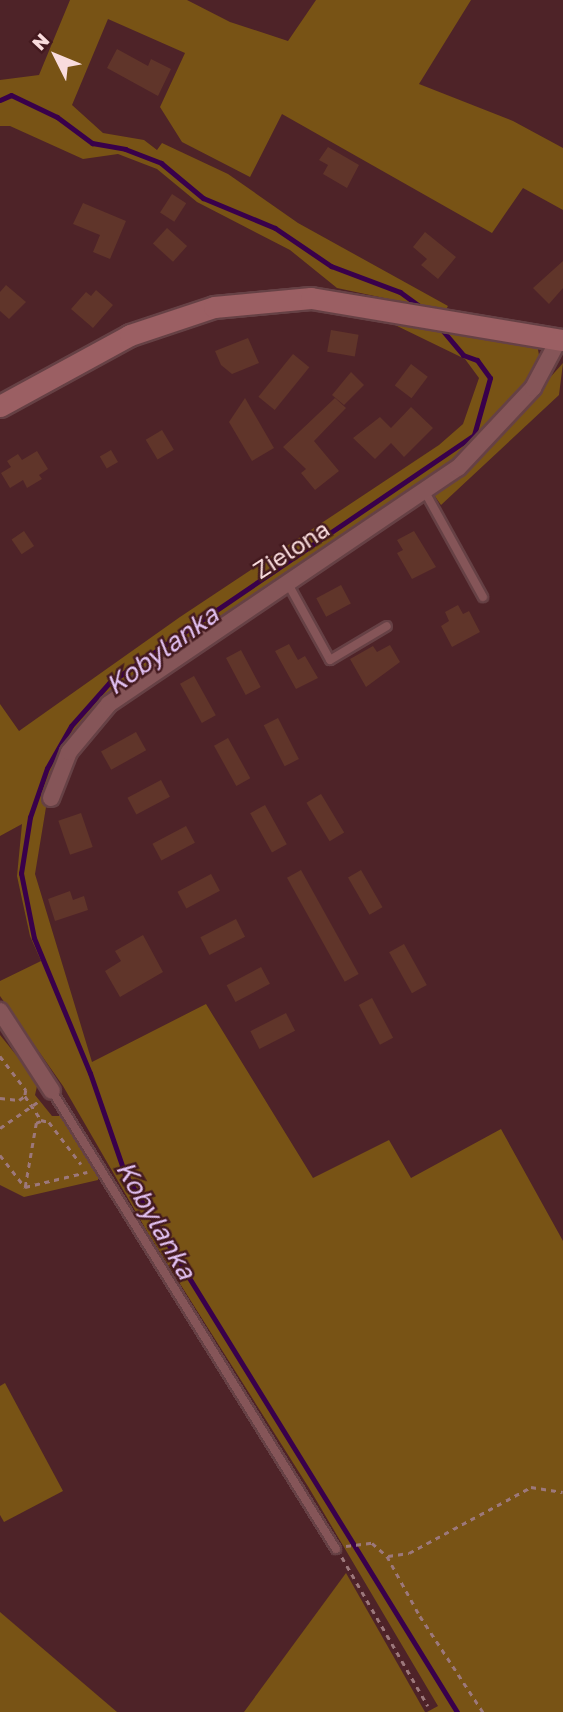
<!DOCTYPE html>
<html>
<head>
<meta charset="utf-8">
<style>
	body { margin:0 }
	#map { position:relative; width:563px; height:1712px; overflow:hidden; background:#4e2328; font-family:"Golos Text",sans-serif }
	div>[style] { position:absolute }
	.green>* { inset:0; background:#785315 }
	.stream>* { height:5px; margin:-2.5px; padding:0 2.5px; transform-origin:2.5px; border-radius:2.5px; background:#39004b }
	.building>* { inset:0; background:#60352a; transform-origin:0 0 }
	.path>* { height:2.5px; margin-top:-1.25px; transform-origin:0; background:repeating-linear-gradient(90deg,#9c787b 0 5px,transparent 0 10px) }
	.roads { filter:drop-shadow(2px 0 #664145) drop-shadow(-2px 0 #664145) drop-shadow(0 2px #664145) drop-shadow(0 -2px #664145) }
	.lane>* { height:8px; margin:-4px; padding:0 4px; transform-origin:4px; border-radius:4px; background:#855558 }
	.street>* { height:16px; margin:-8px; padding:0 8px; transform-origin:8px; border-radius:8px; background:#855558 }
	.secondary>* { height:21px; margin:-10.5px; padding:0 10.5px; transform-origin:10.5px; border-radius:10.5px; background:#9b5f63 }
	span { translate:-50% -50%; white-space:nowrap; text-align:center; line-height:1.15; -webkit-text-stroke:5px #43191e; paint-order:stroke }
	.street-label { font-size:24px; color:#f9dcdd }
	.water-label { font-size:26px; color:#e2c1f2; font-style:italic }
	.north { position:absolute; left:21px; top:21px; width:70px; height:70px; -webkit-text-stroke:5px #43191e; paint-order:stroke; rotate:313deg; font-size:19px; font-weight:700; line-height:28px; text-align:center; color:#f9dcdd }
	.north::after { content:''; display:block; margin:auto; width:24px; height:32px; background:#f9dcdd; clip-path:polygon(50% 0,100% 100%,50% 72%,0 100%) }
</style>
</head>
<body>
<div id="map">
	<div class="green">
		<div style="clip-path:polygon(70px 0,187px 0,230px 22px,288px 41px,316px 0,471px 0,419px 84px,513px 121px,563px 148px,563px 210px,523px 188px,492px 233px,282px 114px,250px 177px,182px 142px,160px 107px,185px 53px,108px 19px,72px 105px,103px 133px,144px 140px,157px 150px,162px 143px,228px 174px,298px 223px,448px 306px,445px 311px,337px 288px,290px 250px,197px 202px,157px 169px,118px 154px,83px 159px,10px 126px,0 126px,0 80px,39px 75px)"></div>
		<div style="clip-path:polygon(393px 324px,537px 344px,541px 366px,474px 449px,106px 698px,49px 789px,35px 874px,92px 1062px,206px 1004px,313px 1178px,389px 1140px,411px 1178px,501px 1129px,563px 1241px,563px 1712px,427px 1712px,438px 1706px,309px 1488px,148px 1233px,63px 1086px,0 996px,0 981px,41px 961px,30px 936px,17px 876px,22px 824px,0 836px,0 704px,19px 731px,180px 617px,439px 445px,463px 424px,479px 378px,465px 359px)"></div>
		<div style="clip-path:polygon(563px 363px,559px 395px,441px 505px,434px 495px,478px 458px)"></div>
		<div style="clip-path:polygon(0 1035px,38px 1082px,35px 1095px,52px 1116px,61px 1116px,98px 1168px,98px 1180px,24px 1197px,0 1185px)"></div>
		<div style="clip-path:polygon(5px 1383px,63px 1491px,4px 1522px,0 1515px,0 1386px)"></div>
		<div style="clip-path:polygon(346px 1573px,425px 1712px,244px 1712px)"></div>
		<div style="clip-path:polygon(0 1612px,117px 1712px,0 1712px)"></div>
	</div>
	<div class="stream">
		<div style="left:0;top:100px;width:12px;rotate:-24deg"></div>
		<div style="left:11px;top:95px;width:51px;rotate:25.6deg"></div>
		<div style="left:57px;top:117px;width:44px;rotate:36.6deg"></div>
		<div style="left:92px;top:143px;width:34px;rotate:10deg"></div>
		<div style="left:125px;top:149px;width:39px;rotate:21deg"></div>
		<div style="left:161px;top:163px;width:55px;rotate:39.8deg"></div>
		<div style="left:203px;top:198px;width:78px;rotate:22.6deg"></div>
		<div style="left:275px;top:228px;width:68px;rotate:34.2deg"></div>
		<div style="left:331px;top:266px;width:74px;rotate:20.6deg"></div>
		<div style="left:400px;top:292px;width:31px;rotate:36deg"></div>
		<div style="left:438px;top:325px;width:39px;rotate:50deg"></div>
		<div style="left:463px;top:355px;width:15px;rotate:20deg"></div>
		<div style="left:477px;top:360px;width:22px;rotate:54deg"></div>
		<div style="left:490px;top:378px;width:59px;rotate:105.7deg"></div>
		<div style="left:474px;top:435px;width:441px;rotate:145.8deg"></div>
		<div style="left:109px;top:683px;width:57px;rotate:131.5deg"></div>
		<div style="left:71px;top:726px;width:48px;rotate:119.7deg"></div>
		<div style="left:47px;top:768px;width:52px;rotate:109.1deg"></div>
		<div style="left:30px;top:817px;width:57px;rotate:99.1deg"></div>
		<div style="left:21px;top:873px;width:66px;rotate:78.7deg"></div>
		<div style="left:34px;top:938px;width:146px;rotate:67.5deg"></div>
		<div style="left:90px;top:1073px;width:107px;rotate:70.9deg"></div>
		<div style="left:125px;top:1174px;width:632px;rotate:58.32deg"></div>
	</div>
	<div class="building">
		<div style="clip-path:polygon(117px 49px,148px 66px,151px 59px,171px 69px,158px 96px,107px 68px)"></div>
		<div style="clip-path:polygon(328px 147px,359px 165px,347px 188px,323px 174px,328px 165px,319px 160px)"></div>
		<div style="left:172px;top:194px;width:17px;height:22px;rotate:33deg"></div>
		<div style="clip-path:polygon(83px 203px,126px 221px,110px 259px,93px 252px,100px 235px,73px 224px)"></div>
		<div style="left:167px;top:228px;width:27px;height:21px;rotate:42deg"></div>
		<div style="clip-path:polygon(425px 232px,456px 257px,438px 279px,421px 265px,427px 259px,413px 247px)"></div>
		<div style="clip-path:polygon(563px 261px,563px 288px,549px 304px,533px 288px)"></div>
		<div style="clip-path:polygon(6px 285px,26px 302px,9px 319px,0 311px,0 292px)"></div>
		<div style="clip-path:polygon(96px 290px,113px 305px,93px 328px,71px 309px,86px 292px,91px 296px)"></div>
		<div style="left:331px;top:330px;width:28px;height:22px;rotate:10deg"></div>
		<div style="clip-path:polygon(248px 338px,259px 363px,232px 374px,221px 365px,215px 351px)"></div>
		<div style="left:293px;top:354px;width:21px;height:55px;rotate:39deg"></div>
		<div style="left:411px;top:364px;width:21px;height:27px;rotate:37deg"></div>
		<div style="clip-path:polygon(351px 372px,364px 385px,344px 405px,332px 395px)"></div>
		<div style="clip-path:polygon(245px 398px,274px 448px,252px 461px,229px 422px)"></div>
		<div style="clip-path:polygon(335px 398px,346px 408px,314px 441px,339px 471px,315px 490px,301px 473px,306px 469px,283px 447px)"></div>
		<div style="clip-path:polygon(411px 407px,433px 428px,404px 457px,391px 443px,375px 459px,353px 438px,380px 417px,391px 428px)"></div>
		<div style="left:162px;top:430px;width:23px;height:19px;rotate:59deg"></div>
		<div style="left:111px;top:450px;width:14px;height:13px;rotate:60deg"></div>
		<div style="clip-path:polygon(37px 451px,48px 469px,39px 475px,42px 479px,27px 488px,23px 480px,10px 488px,1px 473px,11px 467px,7px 461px,18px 454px,22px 460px)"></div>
		<div style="left:24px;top:531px;width:18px;height:15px;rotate:56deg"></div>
		<div style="clip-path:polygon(414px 531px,436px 567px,412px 579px,397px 553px,403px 550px,397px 540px)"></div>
		<div style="left:341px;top:585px;width:21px;height:28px;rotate:62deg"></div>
		<div style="clip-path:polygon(458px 605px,463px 614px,469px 611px,480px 632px,452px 647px,441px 626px,449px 621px,445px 612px)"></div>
		<div style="clip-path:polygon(289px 644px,298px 660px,305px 656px,318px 678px,296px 689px,275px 651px)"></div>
		<div style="clip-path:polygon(390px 645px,400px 662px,366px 687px,350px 659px,373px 646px,377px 652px)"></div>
		<div style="left:241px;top:650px;width:42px;height:17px;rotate:62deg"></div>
		<div style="left:194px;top:676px;width:45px;height:16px;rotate:61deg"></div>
		<div style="left:278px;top:718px;width:46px;height:16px;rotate:63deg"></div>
		<div style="left:136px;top:732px;width:21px;height:40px;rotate:61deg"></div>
		<div style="left:228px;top:738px;width:46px;height:16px;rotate:61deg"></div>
		<div style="left:161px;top:780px;width:19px;height:38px;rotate:62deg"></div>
		<div style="left:321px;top:794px;width:45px;height:17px;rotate:59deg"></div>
		<div style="left:265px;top:805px;width:45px;height:17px;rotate:61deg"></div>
		<div style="left:81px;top:813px;width:36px;height:24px;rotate:71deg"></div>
		<div style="left:186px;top:826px;width:19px;height:38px;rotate:62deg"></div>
		<div style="left:301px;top:870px;width:119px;height:16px;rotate:61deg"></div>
		<div style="left:361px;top:870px;width:43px;height:15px;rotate:60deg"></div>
		<div style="left:211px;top:874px;width:19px;height:38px;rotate:62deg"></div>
		<div style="clip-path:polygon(70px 891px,73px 900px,84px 896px,88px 910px,55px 921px,48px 899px)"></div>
		<div style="left:236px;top:919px;width:20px;height:40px;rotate:63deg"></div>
		<div style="clip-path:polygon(143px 935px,163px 972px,120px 997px,105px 971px,121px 961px,115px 951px)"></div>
		<div style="left:404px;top:944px;width:47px;height:17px;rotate:61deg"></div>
		<div style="left:261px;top:967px;width:19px;height:39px;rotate:62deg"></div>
		<div style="left:372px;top:998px;width:45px;height:15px;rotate:62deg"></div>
		<div style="left:286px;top:1013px;width:20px;height:40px;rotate:63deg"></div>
	</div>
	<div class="path">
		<div style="left:0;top:1056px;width:43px;rotate:52.6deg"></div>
		<div style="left:26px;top:1090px;width:6px;rotate:99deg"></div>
		<div style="left:25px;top:1096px;width:29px;rotate:56deg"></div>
		<div style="left:41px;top:1120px;width:8px;rotate:14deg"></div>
		<div style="left:49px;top:1122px;width:53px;rotate:52.7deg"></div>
		<div style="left:0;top:1098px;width:19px;rotate:6deg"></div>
		<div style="left:19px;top:1100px;width:7px;rotate:-34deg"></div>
		<div style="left:0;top:1128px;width:47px;rotate:-34.7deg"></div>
		<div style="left:0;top:1155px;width:41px;rotate:52deg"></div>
		<div style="left:25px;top:1187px;width:64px;rotate:-13.6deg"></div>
		<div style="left:25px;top:1187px;width:65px;rotate:-80.2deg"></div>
		<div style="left:36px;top:1123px;width:5px;rotate:-22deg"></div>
		<div style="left:346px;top:1546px;width:26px;rotate:-7deg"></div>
		<div style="left:372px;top:1543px;width:20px;rotate:41deg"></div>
		<div style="left:387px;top:1556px;width:68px;rotate:61.2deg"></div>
		<div style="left:420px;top:1616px;width:115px;rotate:56.7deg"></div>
		<div style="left:388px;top:1556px;width:21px;rotate:-8deg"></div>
		<div style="left:409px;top:1553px;width:139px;rotate:-28.4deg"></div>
		<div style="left:531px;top:1487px;width:32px;rotate:9deg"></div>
		<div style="left:342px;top:1557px;width:172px;rotate:60deg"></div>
	</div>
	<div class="roads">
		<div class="lane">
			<div style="left:425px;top:492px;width:120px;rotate:61.1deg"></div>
			<div style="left:287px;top:582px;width:89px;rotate:61.1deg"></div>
			<div style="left:330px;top:660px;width:66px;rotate:-30.8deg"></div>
			<div style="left:52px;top:1091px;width:539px;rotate:58.2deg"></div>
		</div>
		<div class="street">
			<div style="left:51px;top:798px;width:49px;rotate:-68.6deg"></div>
			<div style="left:69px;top:752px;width:62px;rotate:-50.2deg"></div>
			<div style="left:109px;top:704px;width:421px;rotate:-34.1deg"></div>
			<div style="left:458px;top:468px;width:110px;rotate:-46.8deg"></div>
			<div style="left:533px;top:388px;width:55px;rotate:-62deg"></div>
			<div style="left:0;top:1011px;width:95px;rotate:57deg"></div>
		</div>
		<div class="secondary">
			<div style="left:0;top:406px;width:148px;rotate:-28.6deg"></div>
			<div style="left:130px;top:335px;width:89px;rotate:-18.4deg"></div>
			<div style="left:214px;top:307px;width:97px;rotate:-5.3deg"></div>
			<div style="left:311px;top:298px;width:255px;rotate:9.5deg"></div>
		</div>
	</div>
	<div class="street-label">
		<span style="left:291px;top:549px;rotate:-33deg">Zielona</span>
	</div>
	<div class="water-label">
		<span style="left:162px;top:650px;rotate:-36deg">Kobylanka</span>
		<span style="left:156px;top:1220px;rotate:60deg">Kobylanka</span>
	</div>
	<div class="north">N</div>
</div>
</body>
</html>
